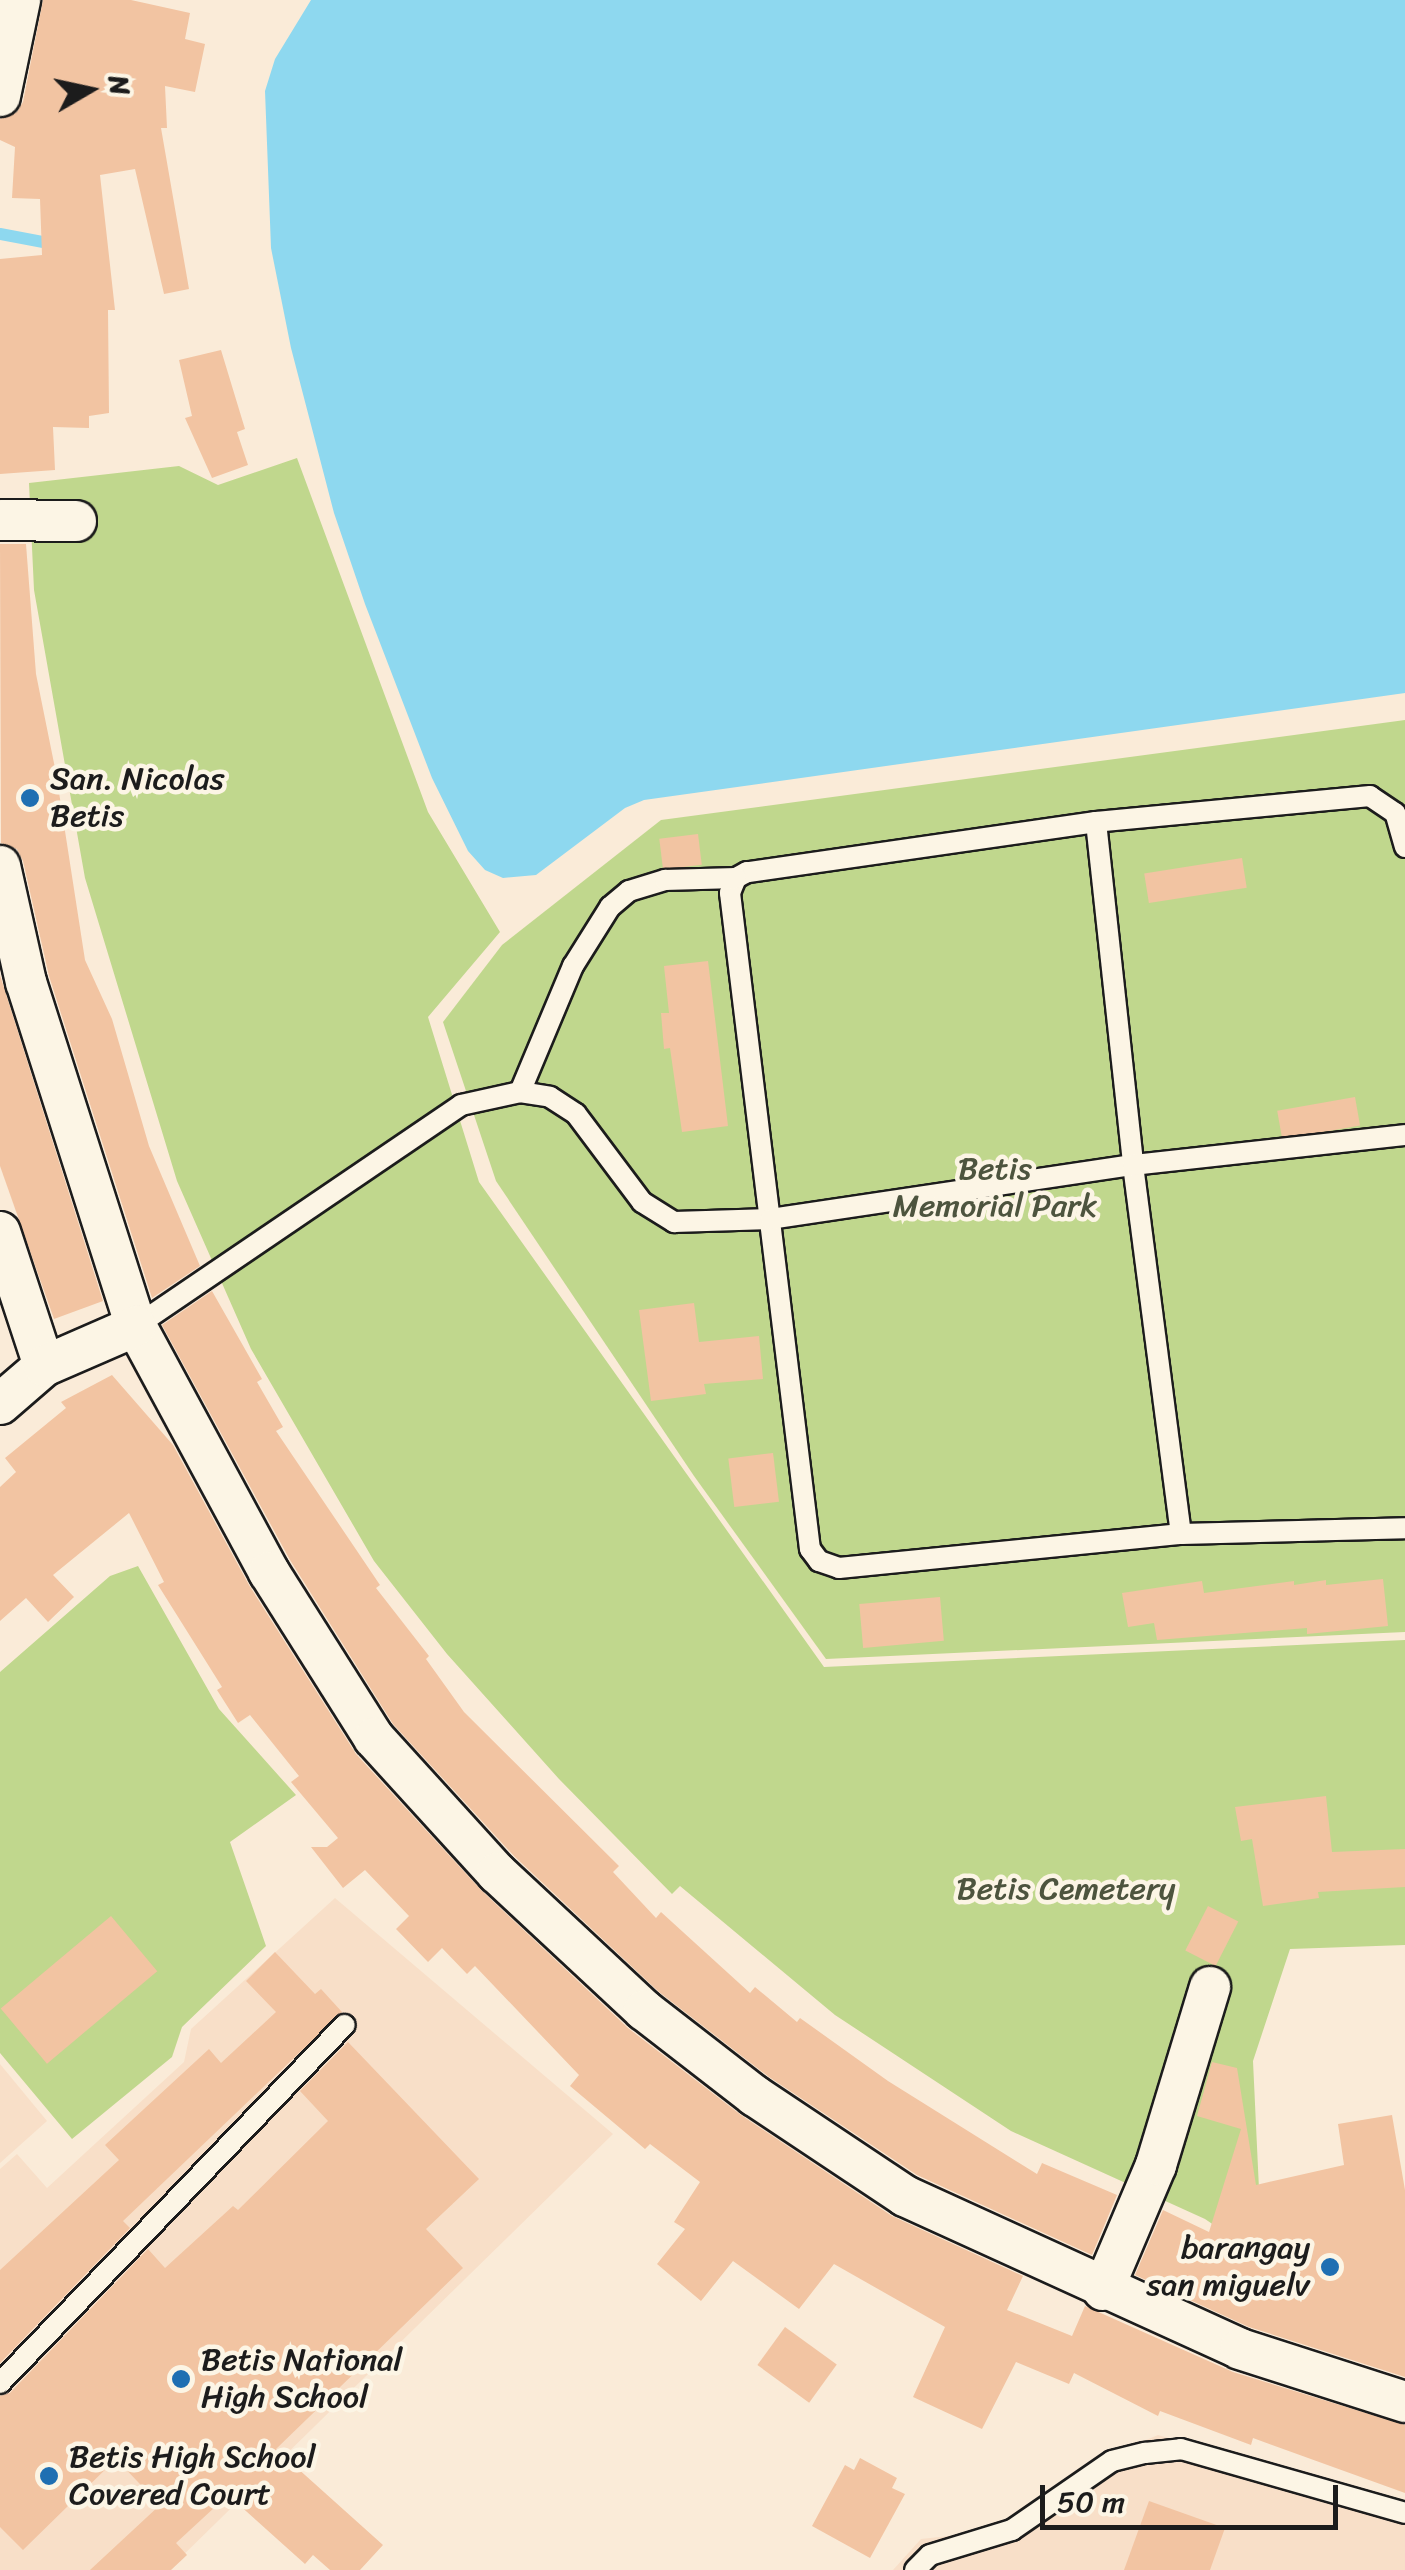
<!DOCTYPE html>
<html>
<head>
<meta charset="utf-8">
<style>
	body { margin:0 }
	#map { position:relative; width:1405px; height:2570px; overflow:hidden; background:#faebd8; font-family:Sriracha,sans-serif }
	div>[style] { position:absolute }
	.built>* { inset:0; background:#f8dfc8 }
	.green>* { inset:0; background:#c0d78d }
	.water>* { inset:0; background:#8ed8ef }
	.stream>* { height:12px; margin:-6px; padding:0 6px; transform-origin:6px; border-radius:6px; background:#8ed8ef }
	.building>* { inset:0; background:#f2c4a2; transform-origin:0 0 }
	.roads { filter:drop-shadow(2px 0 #1c1c1c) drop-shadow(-2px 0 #1c1c1c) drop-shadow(0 2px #1c1c1c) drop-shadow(0 -2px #1c1c1c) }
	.lane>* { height:20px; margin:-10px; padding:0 10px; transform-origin:10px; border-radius:10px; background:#fcf5e5 }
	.street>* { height:40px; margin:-20px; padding:0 20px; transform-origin:20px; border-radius:20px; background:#fcf5e5 }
	.dots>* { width:28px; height:28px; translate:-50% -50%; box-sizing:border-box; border:5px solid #fcf5e5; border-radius:50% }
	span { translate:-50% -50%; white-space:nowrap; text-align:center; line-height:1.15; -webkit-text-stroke:9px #fcf5e5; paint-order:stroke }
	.poi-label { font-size:32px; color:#1c1c1c }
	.left { translate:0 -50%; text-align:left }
	.right { translate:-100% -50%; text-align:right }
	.park-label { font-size:32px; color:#4d543e }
	.north { position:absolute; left:40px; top:40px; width:100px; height:100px; -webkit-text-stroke:8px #fcf5e5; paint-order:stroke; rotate:81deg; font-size:28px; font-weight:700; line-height:40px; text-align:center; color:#1c1c1c }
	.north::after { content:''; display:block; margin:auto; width:35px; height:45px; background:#1c1c1c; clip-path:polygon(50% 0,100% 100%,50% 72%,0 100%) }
	.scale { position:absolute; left:1040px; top:2485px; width:298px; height:45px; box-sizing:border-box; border:5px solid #1c1c1c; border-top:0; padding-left:12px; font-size:30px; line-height:35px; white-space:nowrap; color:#1c1c1c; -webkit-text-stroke:8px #fcf5e5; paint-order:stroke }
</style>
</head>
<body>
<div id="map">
	<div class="built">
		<div style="clip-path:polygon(335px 1898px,613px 2134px,168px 2570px,0 2570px,0 2169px,17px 2154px,47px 2188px,184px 2062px,191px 2029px)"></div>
		<div style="clip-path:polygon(0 2064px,47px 2121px,0 2163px)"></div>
		<div style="clip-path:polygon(1158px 2435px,1405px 2505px,1405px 2570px,893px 2570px,921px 2539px,1004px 2530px,1079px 2468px)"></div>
	</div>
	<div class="green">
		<div style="clip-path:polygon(297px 458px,428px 812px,500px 932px,428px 1017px,479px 1182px,824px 1667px,1405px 1640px,1405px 1945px,1290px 1949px,1253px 2061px,1261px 2232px,1249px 2249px,1205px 2219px,1011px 2131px,835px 2015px,680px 1886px,672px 1894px,559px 1779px,447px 1654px,374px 1561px,251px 1349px,177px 1181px,85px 878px,34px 590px,29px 483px,179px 466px,218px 485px)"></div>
		<div style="clip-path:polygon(1405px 720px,1405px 1632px,826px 1659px,694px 1476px,496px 1181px,443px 1022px,502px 945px,661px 820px)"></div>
		<div style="clip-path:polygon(138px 1566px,219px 1709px,296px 1795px,230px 1842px,266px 1946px,182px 2027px,172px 2057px,72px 2139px,0 2053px,0 1672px,110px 1576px)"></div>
	</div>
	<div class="water">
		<div style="clip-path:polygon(311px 0,1405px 0,1405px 693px,644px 800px,625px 808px,536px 875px,503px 878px,485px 870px,468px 851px,432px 778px,365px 604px,334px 513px,291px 348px,271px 248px,265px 91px,275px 59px)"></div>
	</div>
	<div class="stream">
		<div style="left:0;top:234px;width:59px;rotate:10.7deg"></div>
	</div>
	<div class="building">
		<div style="clip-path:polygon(43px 0,131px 0,190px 13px,185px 39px,205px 44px,195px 92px,165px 86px,167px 128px,161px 128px,189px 289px,164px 294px,135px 169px,100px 175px,115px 310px,108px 310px,109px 413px,89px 416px,89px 428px,53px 427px,55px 470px,0 474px,0 259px,42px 255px,40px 199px,12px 198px,15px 147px,0 140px,0 119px,17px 112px,23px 102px)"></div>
		<div style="clip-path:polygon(221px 350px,245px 429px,237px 432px,248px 465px,212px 478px,185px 418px,192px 416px,179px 360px)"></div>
		<div style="clip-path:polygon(0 544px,26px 544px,36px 674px,56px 773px,85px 960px,112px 1019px,149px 1146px,200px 1266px,152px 1298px,49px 976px,23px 861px,17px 849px,1px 843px)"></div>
		<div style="left:698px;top:834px;width:31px;height:39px;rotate:83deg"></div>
		<div style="left:1242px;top:858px;width:30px;height:99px;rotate:81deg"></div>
		<div style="clip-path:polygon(708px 961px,728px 1126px,682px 1132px,670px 1048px,664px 1049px,661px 1013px,669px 1013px,664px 966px)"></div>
		<div style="clip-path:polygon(0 975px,103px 1301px,54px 1319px,0 1166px)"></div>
		<div style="left:1355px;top:1097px;width:29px;height:79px;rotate:80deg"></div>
		<div style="clip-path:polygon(212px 1291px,262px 1379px,257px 1382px,283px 1427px,276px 1431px,380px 1585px,376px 1588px,429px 1656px,426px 1659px,464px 1712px,619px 1866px,613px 1872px,656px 1918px,661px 1912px,750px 1993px,755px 1987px,797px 2022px,800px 2018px,888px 2081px,1037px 2174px,1042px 2163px,1117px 2195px,1092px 2255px,917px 2175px,769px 2077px,659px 1992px,514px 1856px,393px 1724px,290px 1560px,162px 1325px)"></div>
		<div style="clip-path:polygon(694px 1303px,699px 1342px,759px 1336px,763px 1379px,704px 1384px,706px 1394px,651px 1401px,639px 1310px)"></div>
		<div style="clip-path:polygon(112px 1375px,173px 1445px,249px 1585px,356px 1754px,481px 1890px,628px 2028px,741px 2115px,892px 2216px,1023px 2276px,1007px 2310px,1072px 2336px,1085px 2306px,1233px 2372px,1405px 2425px,1405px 2493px,1253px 2438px,1251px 2445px,1160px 2411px,1158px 2416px,1074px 2373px,1069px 2384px,1016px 2362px,982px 2429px,913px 2397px,945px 2327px,834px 2264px,799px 2309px,733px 2261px,701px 2301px,657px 2264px,685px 2229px,674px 2222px,700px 2182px,650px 2144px,645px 2149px,570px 2086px,579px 2075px,475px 1966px,467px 1974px,442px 1948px,428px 1962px,396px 1929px,409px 1916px,365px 1870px,343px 1888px,311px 1847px,327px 1847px,338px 1838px,291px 1782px,299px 1776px,250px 1715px,238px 1723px,217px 1690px,222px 1687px,158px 1585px,164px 1582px,129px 1513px,53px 1575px,74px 1597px,48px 1622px,26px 1598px,0 1621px,0 1487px,16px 1472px,5px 1458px,66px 1408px,61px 1402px)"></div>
		<div style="left:773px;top:1453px;width:49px;height:45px;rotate:83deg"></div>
		<div style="clip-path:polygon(1383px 1579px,1388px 1626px,1307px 1634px,1307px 1628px,1157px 1640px,1154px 1623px,1128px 1627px,1122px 1593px,1202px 1581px,1204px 1593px,1294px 1581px,1294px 1585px,1326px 1580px,1326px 1585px)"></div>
		<div style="left:940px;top:1597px;width:44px;height:81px;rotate:85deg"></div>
		<div style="clip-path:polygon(1326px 1796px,1332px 1852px,1405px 1849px,1405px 1887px,1318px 1892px,1319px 1898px,1263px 1906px,1252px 1839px,1241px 1841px,1235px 1807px)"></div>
		<div style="left:1208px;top:1906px;width:34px;height:50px;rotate:27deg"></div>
		<div style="left:111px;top:1916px;width:72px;height:144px;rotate:50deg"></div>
		<div style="clip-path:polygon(275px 1952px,315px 1994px,321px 1989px,342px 2012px,123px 2221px,130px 2228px,0 2363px,0 2270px,119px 2160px,105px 2145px,209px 2049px,221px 2063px,276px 2012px,246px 1981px)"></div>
		<div style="clip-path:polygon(348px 2042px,479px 2179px,426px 2229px,463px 2268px,276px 2449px,383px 2545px,360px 2570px,330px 2570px,313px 2555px,305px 2564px,228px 2495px,176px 2543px,187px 2555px,171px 2570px,90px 2570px,160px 2505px,116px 2459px,23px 2550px,0 2527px,0 2396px,10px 2393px,148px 2249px,165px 2268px,233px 2206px,238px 2210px,328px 2121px,300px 2091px)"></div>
		<div style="clip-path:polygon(1212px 2062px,1237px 2068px,1256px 2185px,1344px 2165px,1338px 2124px,1392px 2115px,1405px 2190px,1405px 2377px,1249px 2327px,1135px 2275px,1163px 2210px,1209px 2232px,1241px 2129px,1197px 2116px)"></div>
		<div style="left:785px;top:2327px;width:64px;height:47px;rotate:36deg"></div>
		<div style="clip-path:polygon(860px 2458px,897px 2478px,892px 2488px,905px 2494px,870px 2558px,812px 2526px,845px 2465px,854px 2470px)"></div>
		<div style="clip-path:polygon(1149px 2501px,1225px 2528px,1210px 2570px,1124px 2570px)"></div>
	</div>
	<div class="roads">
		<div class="lane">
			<div style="left:1096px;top:822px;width:345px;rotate:83.8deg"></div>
			<div style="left:1133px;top:1165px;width:372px;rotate:82.6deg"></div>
			<div style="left:1405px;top:847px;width:35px;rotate:-106deg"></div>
			<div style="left:1395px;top:813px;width:30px;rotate:-146deg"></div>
			<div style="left:1370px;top:796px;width:275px;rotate:174.6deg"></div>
			<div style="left:1096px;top:822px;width:353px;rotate:171.8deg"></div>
			<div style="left:747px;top:872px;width:13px;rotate:151deg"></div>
			<div style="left:736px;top:878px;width:16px;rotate:112deg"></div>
			<div style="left:730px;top:893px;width:661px;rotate:83.05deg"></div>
			<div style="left:810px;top:1549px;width:15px;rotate:53deg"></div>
			<div style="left:819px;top:1561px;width:21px;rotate:19deg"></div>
			<div style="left:839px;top:1568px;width:344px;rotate:-5.7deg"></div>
			<div style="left:1181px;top:1534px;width:224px;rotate:-1.5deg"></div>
			<div style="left:520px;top:1092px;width:137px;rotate:-67.2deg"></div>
			<div style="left:573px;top:966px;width:70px;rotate:-57.9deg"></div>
			<div style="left:610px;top:907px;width:25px;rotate:-40deg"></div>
			<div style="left:629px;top:891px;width:38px;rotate:-17deg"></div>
			<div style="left:665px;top:880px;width:71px;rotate:-1.6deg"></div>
			<div style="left:136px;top:1326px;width:393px;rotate:-34.2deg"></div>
			<div style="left:461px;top:1105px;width:60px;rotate:-12.4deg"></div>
			<div style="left:520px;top:1092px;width:30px;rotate:9deg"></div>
			<div style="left:550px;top:1097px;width:31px;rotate:33deg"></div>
			<div style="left:576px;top:1114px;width:110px;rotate:53.1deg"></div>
			<div style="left:642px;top:1202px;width:38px;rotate:32deg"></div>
			<div style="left:674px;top:1222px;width:97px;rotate:-1.8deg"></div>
			<div style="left:771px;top:1219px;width:366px;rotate:-8.5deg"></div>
			<div style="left:1133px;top:1165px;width:274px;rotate:-6.3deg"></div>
			<div style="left:0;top:2383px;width:497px;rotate:-46.1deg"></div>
			<div style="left:915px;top:2570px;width:21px;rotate:-45deg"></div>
			<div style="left:930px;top:2555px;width:86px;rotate:-17deg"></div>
			<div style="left:1012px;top:2530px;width:121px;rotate:-34.6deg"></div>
			<div style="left:1112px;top:2461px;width:34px;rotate:-14deg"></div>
			<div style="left:1145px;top:2453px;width:36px;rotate:-6deg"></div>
			<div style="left:1181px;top:2449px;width:233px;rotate:15.9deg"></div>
		</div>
		<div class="street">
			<div style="left:0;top:96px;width:98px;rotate:-78.2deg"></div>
			<div style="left:0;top:520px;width:76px;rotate:0.8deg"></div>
			<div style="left:0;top:866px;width:119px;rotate:77.4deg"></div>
			<div style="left:26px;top:982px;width:361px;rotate:72.3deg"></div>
			<div style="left:136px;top:1326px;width:280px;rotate:61.6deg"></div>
			<div style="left:269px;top:1572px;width:196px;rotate:57.7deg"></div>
			<div style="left:374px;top:1738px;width:183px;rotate:47.7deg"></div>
			<div style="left:497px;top:1873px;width:201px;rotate:43deg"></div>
			<div style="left:644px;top:2010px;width:140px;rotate:37.8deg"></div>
			<div style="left:755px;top:2096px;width:180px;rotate:33.7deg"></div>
			<div style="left:905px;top:2196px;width:368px;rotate:24.5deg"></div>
			<div style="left:1240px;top:2349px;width:173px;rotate:17.8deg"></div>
			<div style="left:0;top:1232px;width:141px;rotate:71.8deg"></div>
			<div style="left:0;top:1404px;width:58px;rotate:-40.8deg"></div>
			<div style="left:44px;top:1366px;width:100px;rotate:-23.5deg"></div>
			<div style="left:1103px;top:2290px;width:136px;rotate:-67deg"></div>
			<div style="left:1156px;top:2165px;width:186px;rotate:-73.1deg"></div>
		</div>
	</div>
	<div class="dots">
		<div style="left:30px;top:798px;background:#1f6fb2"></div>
		<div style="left:1330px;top:2267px;background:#1f6fb2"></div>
		<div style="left:181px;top:2379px;background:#1f6fb2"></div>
		<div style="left:49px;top:2476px;background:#1f6fb2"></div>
	</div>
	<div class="poi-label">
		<span class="left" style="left:50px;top:798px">San. Nicolas<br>Betis</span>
		<span class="right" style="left:1310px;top:2267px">barangay<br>san miguelv</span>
		<span class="left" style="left:201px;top:2379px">Betis National<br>High School</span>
		<span class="left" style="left:69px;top:2476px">Betis High School<br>Covered Court</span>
	</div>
	<div class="park-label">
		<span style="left:995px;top:1188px">Betis<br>Memorial Park</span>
		<span style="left:1066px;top:1889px">Betis Cemetery</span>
	</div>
	<div class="north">N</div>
	<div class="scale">50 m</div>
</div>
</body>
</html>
